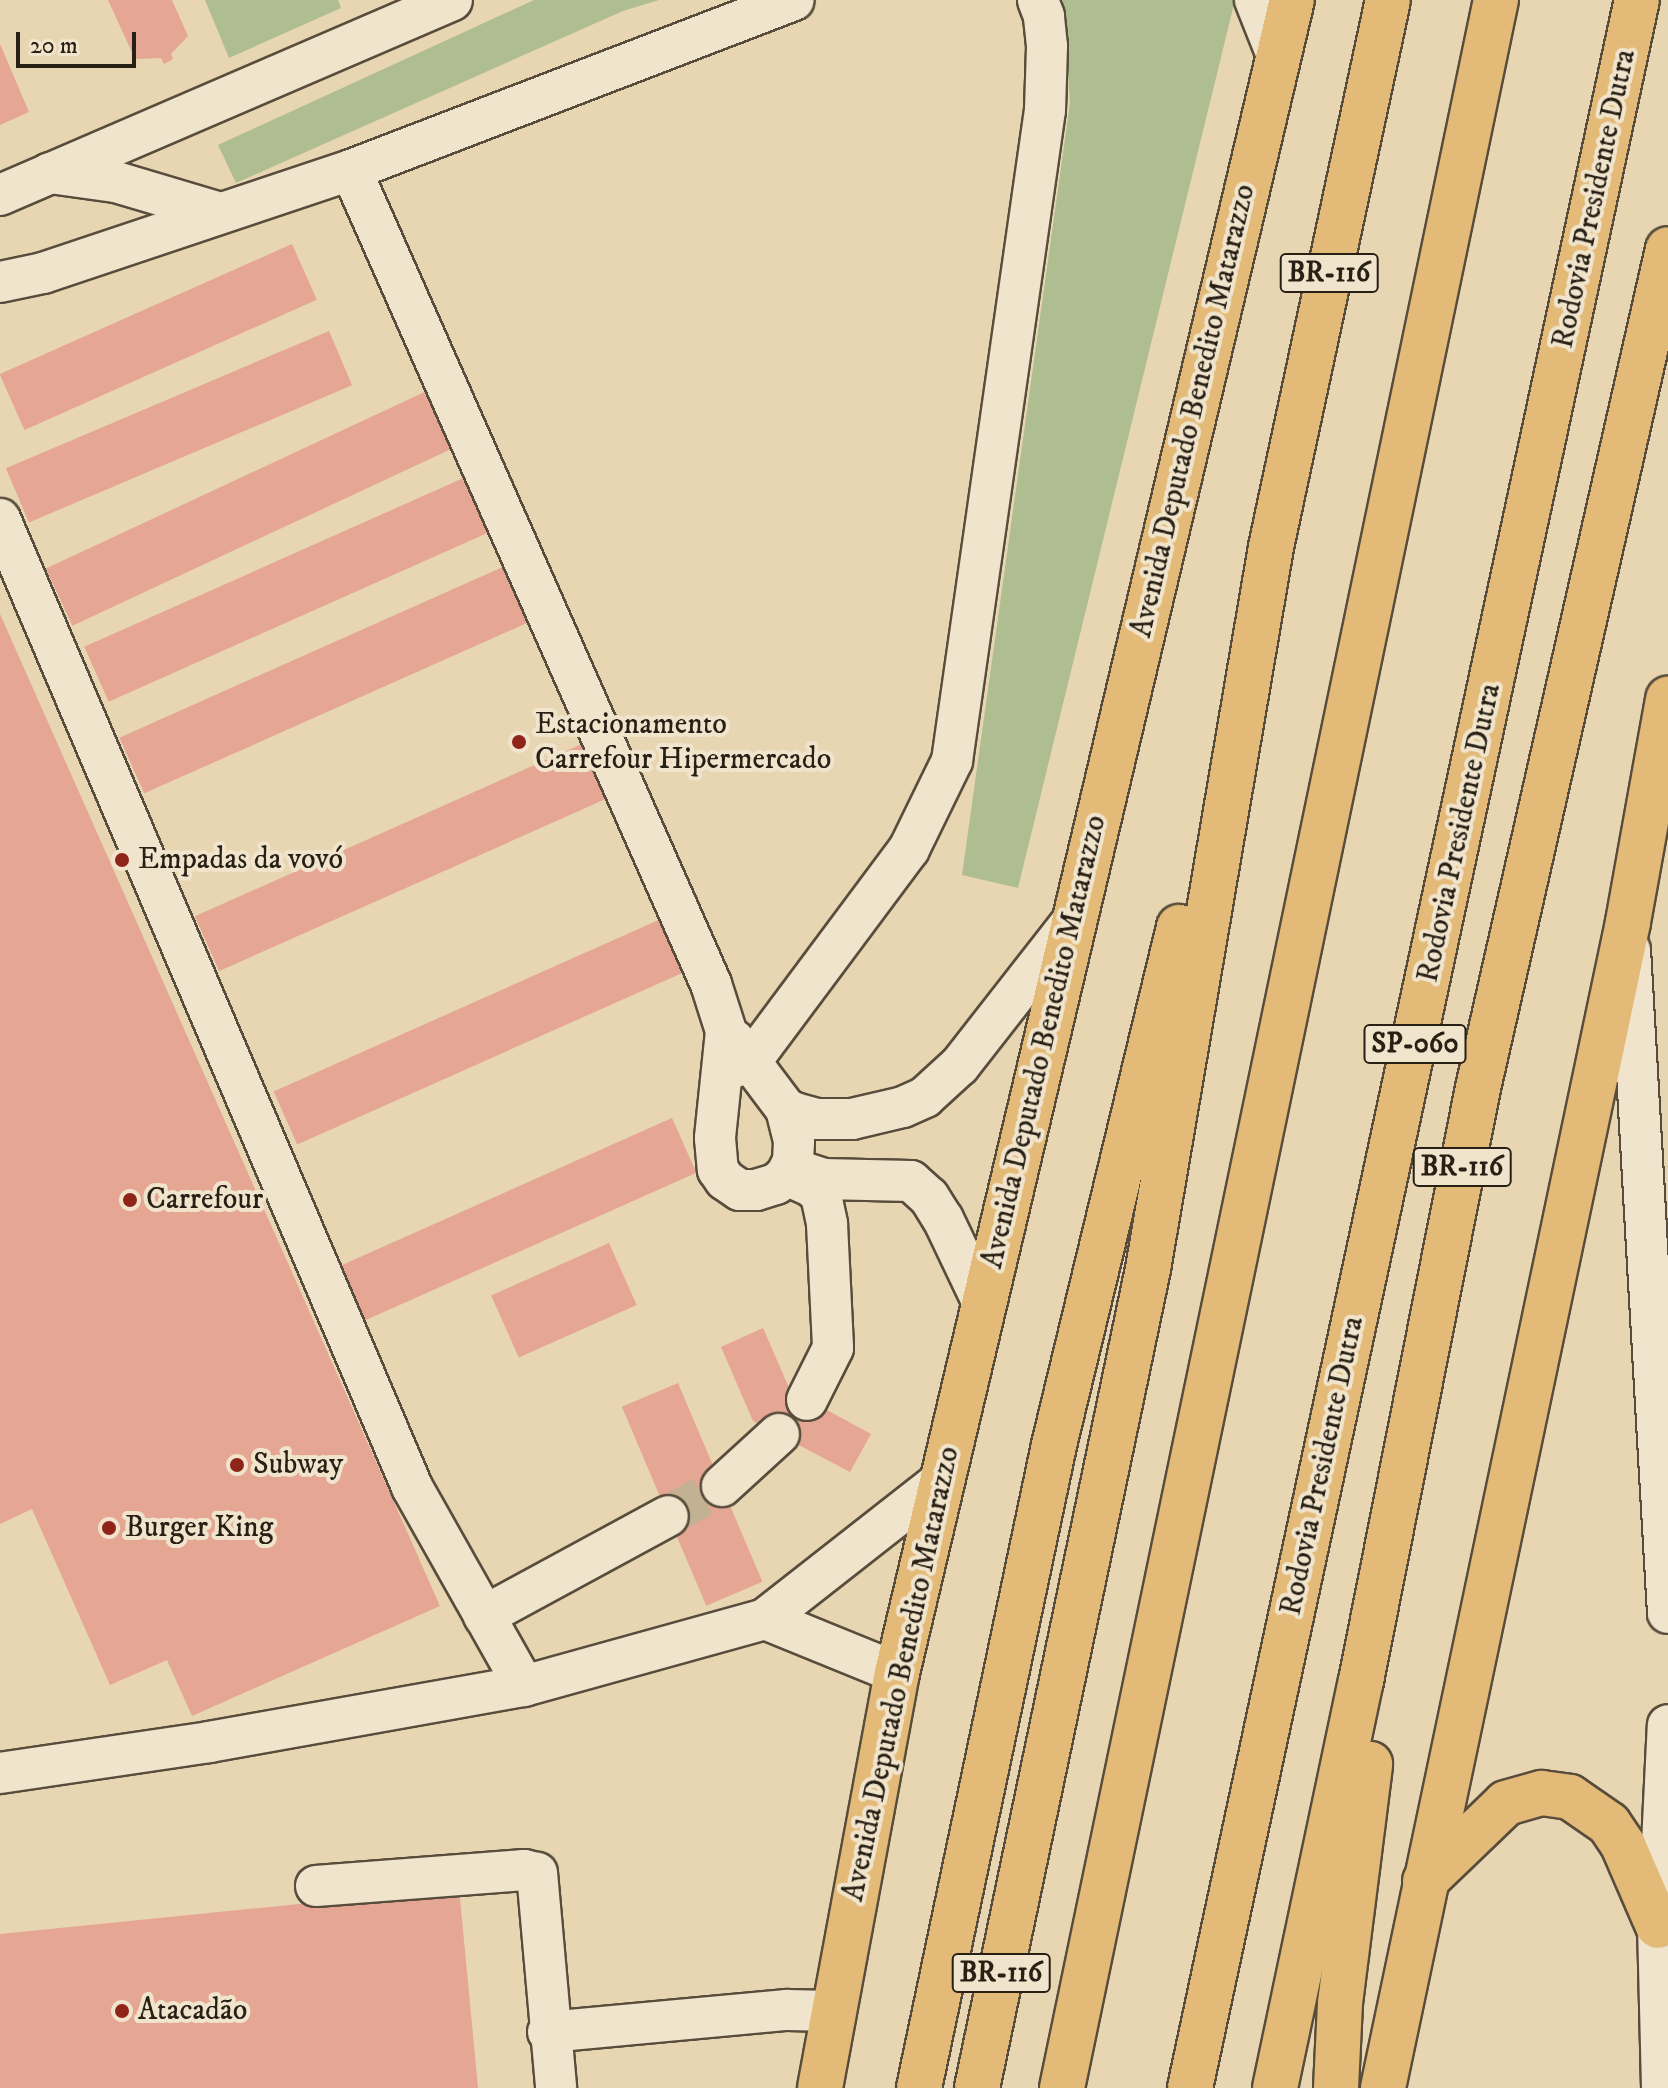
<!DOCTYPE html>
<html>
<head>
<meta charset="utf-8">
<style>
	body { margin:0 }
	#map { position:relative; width:1668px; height:2088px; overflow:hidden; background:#e8d5b1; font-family:"IM FELL DW Pica",serif }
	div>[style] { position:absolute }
	.green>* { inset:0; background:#afbe91 }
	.building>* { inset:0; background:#e5a693; transform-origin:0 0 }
	.minor-tunnel>* { height:40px; margin-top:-20px; transform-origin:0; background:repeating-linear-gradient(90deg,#c2b192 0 40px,transparent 0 60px) }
	.roads { filter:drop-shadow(2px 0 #584d3c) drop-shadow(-2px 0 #584d3c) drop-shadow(0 2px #584d3c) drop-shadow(0 -2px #584d3c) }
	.minor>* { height:40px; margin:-20px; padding:0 20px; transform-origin:20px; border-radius:20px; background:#f0e4cc }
	.major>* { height:44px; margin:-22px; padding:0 22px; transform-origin:22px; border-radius:22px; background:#e4ba78 }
	.highway>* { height:44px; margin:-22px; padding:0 22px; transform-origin:22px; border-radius:22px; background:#e4ba78 }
	.dots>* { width:22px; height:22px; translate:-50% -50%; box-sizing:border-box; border:4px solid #f0e4cc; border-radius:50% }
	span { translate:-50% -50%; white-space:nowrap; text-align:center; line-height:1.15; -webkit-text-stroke:8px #f0e4cc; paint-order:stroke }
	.shield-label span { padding:2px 6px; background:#f0e4cc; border:2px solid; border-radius:6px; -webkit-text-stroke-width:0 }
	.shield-label { font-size:28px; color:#282015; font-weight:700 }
	.street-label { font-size:30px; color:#282015 }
	.poi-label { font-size:30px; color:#282015 }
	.left { translate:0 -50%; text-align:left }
	.scale { position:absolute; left:16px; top:32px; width:120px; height:36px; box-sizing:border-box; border:4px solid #282015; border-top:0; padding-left:10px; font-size:24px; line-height:28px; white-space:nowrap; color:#282015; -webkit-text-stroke:6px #f0e4cc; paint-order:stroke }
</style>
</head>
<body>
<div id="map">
	<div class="green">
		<div style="clip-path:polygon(205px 0,338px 0,341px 8px,229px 58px)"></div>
		<div style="clip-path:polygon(534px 0,659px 0,623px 11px,236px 183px,218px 145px)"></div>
		<div style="clip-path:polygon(1063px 0,1235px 0,1018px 888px,962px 875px,1070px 103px)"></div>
	</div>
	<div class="building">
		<div style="clip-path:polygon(108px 0,172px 0,188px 36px,171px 54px,173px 59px,164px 64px,161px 58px,135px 59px)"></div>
		<div style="clip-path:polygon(0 44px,29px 112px,0 125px)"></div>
		<div style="left:292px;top:244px;width:61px;height:320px;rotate:66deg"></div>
		<div style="left:329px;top:331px;width:59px;height:351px;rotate:67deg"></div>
		<div style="left:431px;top:389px;width:63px;height:425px;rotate:65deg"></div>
		<div style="left:468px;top:476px;width:60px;height:420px;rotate:66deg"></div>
		<div style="left:505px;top:566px;width:61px;height:422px;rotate:66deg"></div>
		<div style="clip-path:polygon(0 614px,440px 1606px,192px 1716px,167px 1660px,110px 1685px,32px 1509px,0 1524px)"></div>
		<div style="left:584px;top:743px;width:60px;height:426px;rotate:66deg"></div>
		<div style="left:661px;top:919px;width:58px;height:424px;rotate:66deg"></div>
		<div style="left:672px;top:1118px;width:60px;height:363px;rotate:66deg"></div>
		<div style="left:609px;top:1243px;width:68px;height:129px;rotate:66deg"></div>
		<div style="clip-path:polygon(763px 1328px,790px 1390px,871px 1434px,850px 1472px,753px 1421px,721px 1347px)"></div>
		<div style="left:678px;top:1383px;width:216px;height:61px;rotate:67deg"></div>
		<div style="clip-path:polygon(459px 1888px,478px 2088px,0 2088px,0 1934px)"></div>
	</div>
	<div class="minor-tunnel">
		<div style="left:668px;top:1516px;width:62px;rotate:-29.1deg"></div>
	</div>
	<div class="roads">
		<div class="minor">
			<div style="left:1255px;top:0;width:62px;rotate:68.4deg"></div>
			<div style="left:351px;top:170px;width:890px;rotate:66.14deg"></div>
			<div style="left:711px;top:984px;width:49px;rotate:72.3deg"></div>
			<div style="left:726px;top:1031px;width:108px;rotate:95.9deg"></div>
			<div style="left:715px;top:1138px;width:32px;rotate:85deg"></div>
			<div style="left:718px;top:1170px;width:12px;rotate:55deg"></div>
			<div style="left:725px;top:1180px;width:18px;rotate:34deg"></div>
			<div style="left:740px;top:1190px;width:16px"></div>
			<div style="left:756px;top:1190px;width:21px;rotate:-17deg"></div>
			<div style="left:776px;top:1184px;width:13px;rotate:-42deg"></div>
			<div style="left:786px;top:1175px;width:16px;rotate:-63deg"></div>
			<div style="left:793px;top:1161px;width:20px;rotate:-87deg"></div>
			<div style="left:794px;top:1141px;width:33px;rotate:-104deg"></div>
			<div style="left:50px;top:173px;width:67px;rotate:7.8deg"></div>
			<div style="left:116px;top:182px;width:105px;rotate:16.5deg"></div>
			<div style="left:0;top:195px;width:492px;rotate:-23.3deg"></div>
			<div style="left:0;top:282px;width:44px;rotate:-11.8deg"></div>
			<div style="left:43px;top:273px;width:325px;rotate:-18.5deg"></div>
			<div style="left:351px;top:170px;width:474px;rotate:-21deg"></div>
			<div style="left:0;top:519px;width:1052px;rotate:66.94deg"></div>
			<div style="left:412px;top:1487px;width:228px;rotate:60.6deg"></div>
			<div style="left:1630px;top:950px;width:664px;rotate:86.72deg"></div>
			<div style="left:734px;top:1040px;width:86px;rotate:53deg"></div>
			<div style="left:786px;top:1109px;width:10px;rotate:24deg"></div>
			<div style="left:795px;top:1113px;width:23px;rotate:15deg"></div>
			<div style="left:817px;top:1119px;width:35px"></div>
			<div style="left:852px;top:1119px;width:52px;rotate:-13.2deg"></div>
			<div style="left:903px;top:1107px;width:24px;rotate:-24deg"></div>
			<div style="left:925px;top:1097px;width:47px;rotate:-42.4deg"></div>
			<div style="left:960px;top:1065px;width:185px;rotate:-52deg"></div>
			<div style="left:722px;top:1072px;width:31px;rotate:-21deg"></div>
			<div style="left:751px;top:1061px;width:264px;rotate:-53.3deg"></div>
			<div style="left:909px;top:849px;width:98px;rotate:-64deg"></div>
			<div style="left:952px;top:761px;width:658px;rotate:-81.87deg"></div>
			<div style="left:1045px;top:110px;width:64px;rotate:-88.2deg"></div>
			<div style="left:1047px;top:46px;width:30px;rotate:-96deg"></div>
			<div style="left:1044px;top:16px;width:17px;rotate:-111deg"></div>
			<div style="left:790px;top:1168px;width:35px;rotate:18deg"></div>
			<div style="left:823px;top:1179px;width:88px;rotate:1.3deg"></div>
			<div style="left:911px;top:1181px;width:24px;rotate:42deg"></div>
			<div style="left:929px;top:1197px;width:26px;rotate:58deg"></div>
			<div style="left:943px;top:1219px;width:95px;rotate:64.5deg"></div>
			<div style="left:786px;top:1175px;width:27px;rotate:24deg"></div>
			<div style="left:811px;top:1186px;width:13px;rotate:42deg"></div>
			<div style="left:821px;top:1195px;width:30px;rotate:78deg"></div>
			<div style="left:827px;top:1224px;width:124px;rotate:87.2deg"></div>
			<div style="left:833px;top:1348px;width:58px;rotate:116.6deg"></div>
			<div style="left:722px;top:1486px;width:77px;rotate:-42.4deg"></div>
			<div style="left:484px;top:1616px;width:209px;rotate:-28.5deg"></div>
			<div style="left:765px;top:1619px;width:143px;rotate:22.2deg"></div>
			<div style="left:0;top:1773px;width:211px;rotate:-8.4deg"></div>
			<div style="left:209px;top:1742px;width:320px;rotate:-10.1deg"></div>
			<div style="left:524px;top:1686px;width:250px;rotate:-15.5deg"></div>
			<div style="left:765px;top:1619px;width:225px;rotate:-38.1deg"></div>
			<div style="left:316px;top:1886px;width:209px;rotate:-4.4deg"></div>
			<div style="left:524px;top:1870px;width:13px;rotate:13deg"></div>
			<div style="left:537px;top:1873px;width:216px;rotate:84.9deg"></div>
			<div style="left:548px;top:2032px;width:240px;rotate:-5.3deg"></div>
			<div style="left:787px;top:2010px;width:47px;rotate:1.2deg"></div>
			<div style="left:1662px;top:2088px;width:162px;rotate:-91.4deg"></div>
			<div style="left:1658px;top:1926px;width:201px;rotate:-87.2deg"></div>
		</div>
		<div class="major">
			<div style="left:1425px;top:1881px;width:112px;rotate:-43.9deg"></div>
			<div style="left:1506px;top:1803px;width:37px;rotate:-16deg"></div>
			<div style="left:1542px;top:1793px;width:28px;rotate:8deg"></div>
			<div style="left:1570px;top:1797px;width:47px;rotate:34.7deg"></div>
			<div style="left:1609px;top:1824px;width:25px;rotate:56deg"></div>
			<div style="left:1623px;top:1845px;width:88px;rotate:66.6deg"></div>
			<div style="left:820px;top:2088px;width:422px;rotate:-79.5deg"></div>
			<div style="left:897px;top:1673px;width:1719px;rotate:-76.72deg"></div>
			<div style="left:919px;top:2088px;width:657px;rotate:-78.14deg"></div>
			<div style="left:1054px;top:1445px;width:533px;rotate:-76.43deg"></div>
			<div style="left:977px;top:2088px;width:837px;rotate:-78.21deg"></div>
			<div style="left:1148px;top:1269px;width:732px;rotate:-80.33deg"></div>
			<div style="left:1271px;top:547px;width:559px;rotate:-77.93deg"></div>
			<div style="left:1275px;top:2088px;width:416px;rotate:-78.1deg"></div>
			<div style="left:1361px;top:1681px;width:604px;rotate:-78.84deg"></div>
			<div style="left:1478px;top:1088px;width:860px;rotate:-77.24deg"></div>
			<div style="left:1336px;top:2088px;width:85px;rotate:-87.3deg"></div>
			<div style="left:1340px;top:2003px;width:241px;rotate:-82.8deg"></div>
			<div style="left:1383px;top:2088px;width:1191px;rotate:-78.13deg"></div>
			<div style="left:1628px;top:922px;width:227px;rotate:-79.8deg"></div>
		</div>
		<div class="highway">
			<div style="left:1062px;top:2088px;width:2133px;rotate:-78.26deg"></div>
			<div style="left:1190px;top:2088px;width:2135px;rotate:-77.92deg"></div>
		</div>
	</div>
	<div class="dots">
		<div style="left:519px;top:742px;background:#8f2418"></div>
		<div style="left:122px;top:860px;background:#8f2418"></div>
		<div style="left:130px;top:1200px;background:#8f2418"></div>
		<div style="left:237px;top:1465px;background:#8f2418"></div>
		<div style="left:109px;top:1528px;background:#8f2418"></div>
		<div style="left:122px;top:2011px;background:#8f2418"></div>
	</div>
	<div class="shield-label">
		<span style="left:1329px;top:273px">BR-116</span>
		<span style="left:1415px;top:1044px">SP-060</span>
		<span style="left:1462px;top:1167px">BR-116</span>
		<span style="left:1001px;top:1973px">BR-116</span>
	</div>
	<div class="street-label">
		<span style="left:1595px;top:199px;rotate:-78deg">Rodovia Presidente Dutra</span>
		<span style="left:1194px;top:411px;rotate:-77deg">Avenida Deputado Benedito Matarazzo</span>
		<span style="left:1460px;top:833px;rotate:-78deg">Rodovia Presidente Dutra</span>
		<span style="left:1045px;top:1042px;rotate:-77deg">Avenida Deputado Benedito Matarazzo</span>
		<span style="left:1323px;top:1466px;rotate:-78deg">Rodovia Presidente Dutra</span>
		<span style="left:902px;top:1674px;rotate:-78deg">Avenida Deputado Benedito Matarazzo</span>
	</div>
	<div class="poi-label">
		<span class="left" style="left:535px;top:742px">Estacionamento<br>Carrefour Hipermercado</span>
		<span class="left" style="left:138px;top:860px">Empadas da vovó</span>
		<span class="left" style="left:146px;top:1200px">Carrefour</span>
		<span class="left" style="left:253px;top:1465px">Subway</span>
		<span class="left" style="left:125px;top:1528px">Burger King</span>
		<span class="left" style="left:138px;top:2011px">Atacadão</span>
	</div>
	<div class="scale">20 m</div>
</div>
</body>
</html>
